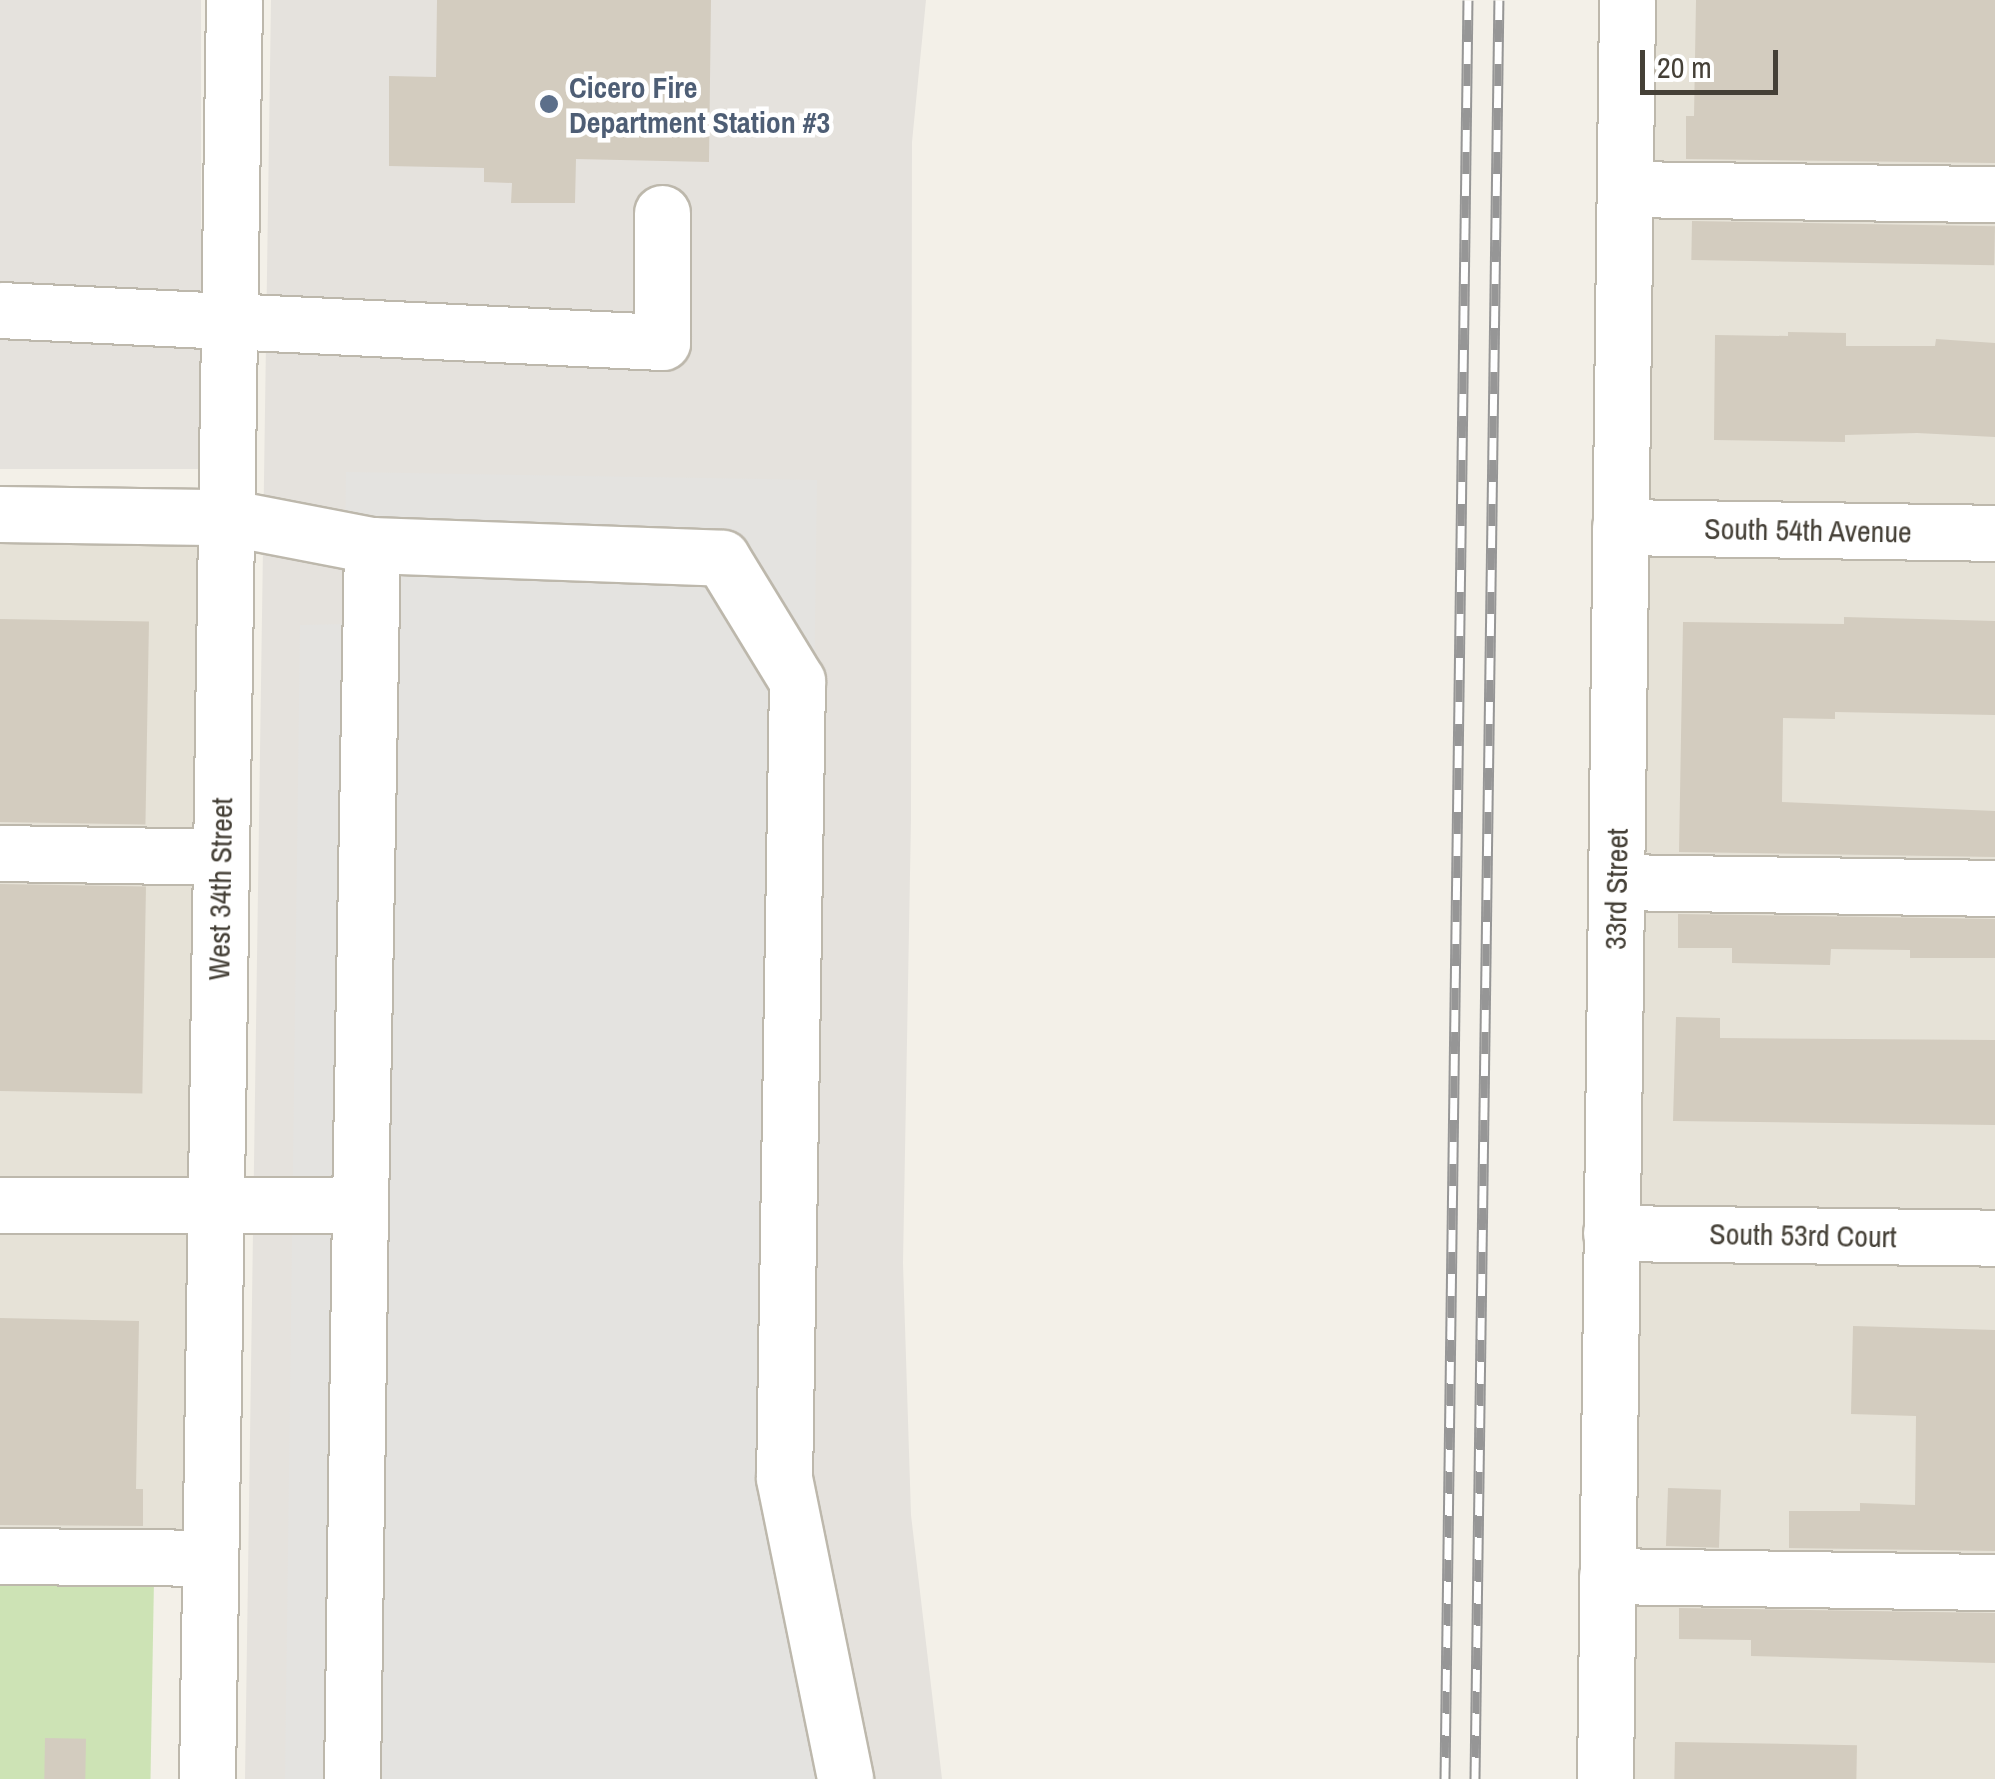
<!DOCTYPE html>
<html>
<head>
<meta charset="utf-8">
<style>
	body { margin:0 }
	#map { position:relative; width:1995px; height:1779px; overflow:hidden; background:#f3f0e8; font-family:"Archivo Narrow",sans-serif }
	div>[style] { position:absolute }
	.residential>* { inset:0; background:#e6e2d7; transform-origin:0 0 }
	.industrial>* { inset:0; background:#e5e2dd; transform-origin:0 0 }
	.green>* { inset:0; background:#cde3b5; transform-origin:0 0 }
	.parking>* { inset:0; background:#e4e3e0 }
	.building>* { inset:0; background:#d3ccbf; transform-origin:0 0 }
	.roads { filter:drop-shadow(2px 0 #bdb8ac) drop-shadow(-2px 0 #bdb8ac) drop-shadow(0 2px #bdb8ac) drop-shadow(0 -2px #bdb8ac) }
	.minor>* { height:55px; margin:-27.5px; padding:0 27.5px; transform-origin:27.5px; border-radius:27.5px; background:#fff }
	.rail>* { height:11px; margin-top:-5.5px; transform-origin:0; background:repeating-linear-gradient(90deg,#fff 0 22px,#969696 0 44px); box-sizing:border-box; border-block:2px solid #969696 }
	.dots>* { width:28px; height:28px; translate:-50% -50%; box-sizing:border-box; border:5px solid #fff; border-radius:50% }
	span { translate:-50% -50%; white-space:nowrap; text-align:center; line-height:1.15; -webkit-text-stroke:9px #fff; paint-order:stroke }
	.service-label { font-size:30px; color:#4e5e75; font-weight:700 }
	.left { translate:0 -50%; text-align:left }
	.street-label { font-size:30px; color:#454037 }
	.scale { position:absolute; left:1640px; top:50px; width:138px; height:45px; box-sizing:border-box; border:5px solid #454037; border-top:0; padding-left:12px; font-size:30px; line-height:35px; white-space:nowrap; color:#454037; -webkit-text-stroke:8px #fff; paint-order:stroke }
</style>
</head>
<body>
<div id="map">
	<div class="residential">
		<div style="left:1635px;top:0;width:360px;height:1779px"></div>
		<div style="left:0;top:531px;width:213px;height:1011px"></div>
	</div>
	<div class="industrial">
		<div style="left:0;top:0;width:201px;height:469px"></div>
		<div style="clip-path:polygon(271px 0,926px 0,912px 142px,911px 819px,903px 1263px,911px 1515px,942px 1779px,245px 1779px)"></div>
	</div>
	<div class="green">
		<div style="left:0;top:1578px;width:154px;height:201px;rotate:1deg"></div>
	</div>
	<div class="parking">
		<div style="clip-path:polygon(346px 472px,817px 480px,804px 1432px,867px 1779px,285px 1779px,300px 625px,344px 624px)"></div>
	</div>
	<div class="building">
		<div style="clip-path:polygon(437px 0,711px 0,709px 162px,576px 159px,575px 203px,511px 203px,512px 183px,484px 182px,484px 168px,389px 166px,389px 76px,436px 77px)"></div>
		<div style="clip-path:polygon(1696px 0,1995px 0,1995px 163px,1686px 159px,1686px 116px,1694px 116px)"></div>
		<div style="left:1692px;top:221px;width:303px;height:39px;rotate:1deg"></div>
		<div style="clip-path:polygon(1788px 332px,1846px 333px,1846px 346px,1935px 346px,1936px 339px,1995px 343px,1995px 437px,1917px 433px,1845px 435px,1845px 442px,1714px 440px,1715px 335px,1788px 336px)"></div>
		<div style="clip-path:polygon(1844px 617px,1995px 621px,1995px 715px,1835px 712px,1835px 719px,1783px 718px,1782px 802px,1995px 811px,1995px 857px,1679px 852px,1683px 622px,1844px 624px)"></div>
		<div style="left:0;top:619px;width:149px;height:203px;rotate:1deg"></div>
		<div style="left:0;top:884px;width:146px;height:207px;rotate:1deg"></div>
		<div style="clip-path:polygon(1678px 914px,1995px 919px,1995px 958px,1910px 958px,1910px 950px,1831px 949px,1830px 965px,1732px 963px,1732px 948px,1678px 948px)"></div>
		<div style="clip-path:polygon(1676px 1017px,1720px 1018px,1720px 1038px,1995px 1040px,1995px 1125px,1673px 1121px)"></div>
		<div style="clip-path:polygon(0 1318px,139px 1321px,136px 1489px,143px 1489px,143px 1526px,0 1525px)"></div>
		<div style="clip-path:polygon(1853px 1326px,1995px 1330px,1995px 1551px,1789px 1548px,1789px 1511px,1860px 1511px,1860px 1503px,1915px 1505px,1916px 1416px,1851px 1414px)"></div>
		<div style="left:1668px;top:1488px;width:53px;height:58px;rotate:2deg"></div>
		<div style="clip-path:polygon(1679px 1608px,1995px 1613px,1995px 1663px,1751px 1656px,1751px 1640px,1679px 1639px)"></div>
		<div style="left:45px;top:1738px;width:41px;height:41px;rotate:1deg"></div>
		<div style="left:1675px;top:1742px;width:182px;height:37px;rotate:1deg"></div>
	</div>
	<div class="roads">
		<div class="minor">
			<div style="left:1625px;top:189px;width:370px;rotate:0.8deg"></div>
			<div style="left:0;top:310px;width:663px;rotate:2.77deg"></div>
			<div style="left:662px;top:342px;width:129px;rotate:-90deg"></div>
			<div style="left:0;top:514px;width:226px;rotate:0.8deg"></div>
			<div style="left:226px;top:517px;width:149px;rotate:10.9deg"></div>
			<div style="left:372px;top:545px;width:660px;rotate:91.04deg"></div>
			<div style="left:1620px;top:527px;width:375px;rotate:0.9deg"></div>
			<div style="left:372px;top:545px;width:350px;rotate:2.1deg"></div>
			<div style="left:722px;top:558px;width:144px;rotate:58.6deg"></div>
			<div style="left:797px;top:681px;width:797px;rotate:90.93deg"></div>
			<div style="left:784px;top:1478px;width:307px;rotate:78.5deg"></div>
			<div style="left:0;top:853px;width:221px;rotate:1deg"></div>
			<div style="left:1616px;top:882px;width:379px;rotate:0.9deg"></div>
			<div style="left:0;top:1205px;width:360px"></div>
			<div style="left:360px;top:1205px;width:574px;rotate:90.8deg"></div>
			<div style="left:1611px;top:1233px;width:384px;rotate:0.7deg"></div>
			<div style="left:0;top:1556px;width:210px;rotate:0.5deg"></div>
			<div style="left:1607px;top:1576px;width:388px;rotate:0.9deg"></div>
			<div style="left:207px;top:1779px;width:1779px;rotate:-89.13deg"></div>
			<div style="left:1605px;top:1779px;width:1779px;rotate:-89.29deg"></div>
		</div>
	</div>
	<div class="rail">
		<div style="left:1445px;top:1779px;width:1779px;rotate:-89.26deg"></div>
		<div style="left:1475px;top:1779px;width:1779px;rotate:-89.23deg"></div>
	</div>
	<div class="dots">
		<div style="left:549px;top:104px;background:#5c6f8a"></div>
	</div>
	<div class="service-label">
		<span class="left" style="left:569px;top:104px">Cicero Fire<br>Department Station #3</span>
	</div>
	<div class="street-label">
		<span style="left:1808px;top:530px;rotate:1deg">South 54th Avenue</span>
		<span style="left:220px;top:889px;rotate:-89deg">West 34th Street</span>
		<span style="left:1616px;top:889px;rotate:-89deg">33rd Street</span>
		<span style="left:1803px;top:1235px;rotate:1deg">South 53rd Court</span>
	</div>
	<div class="scale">20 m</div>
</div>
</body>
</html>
